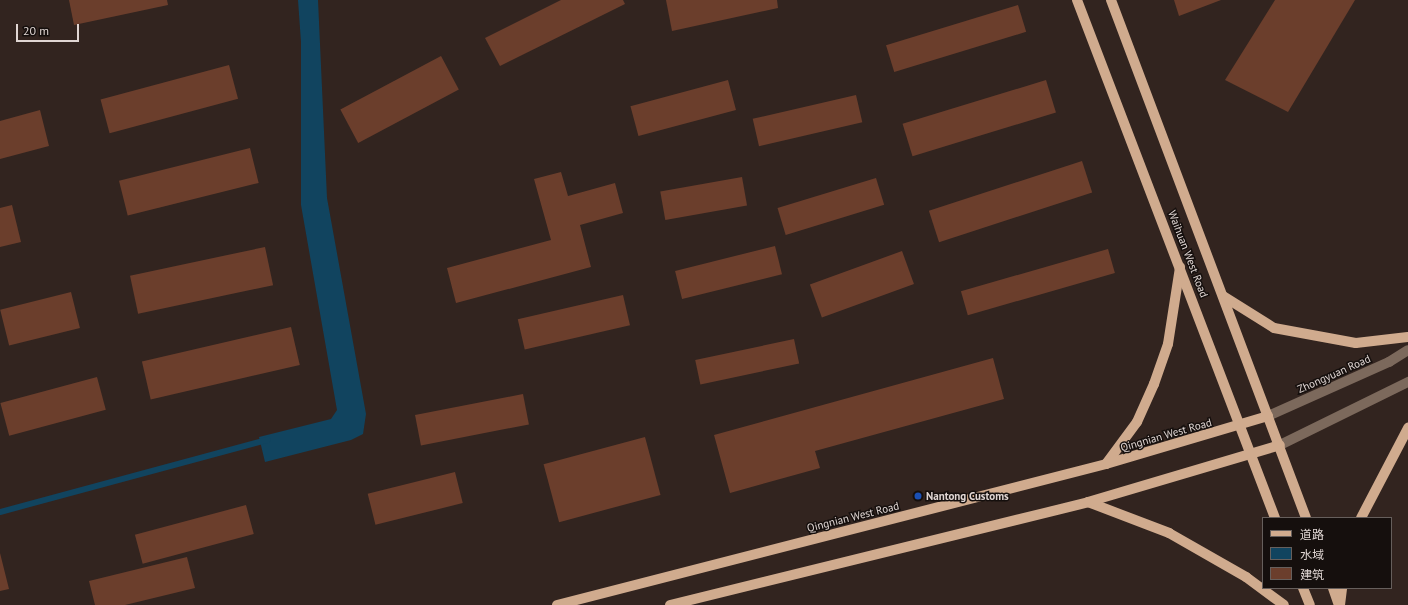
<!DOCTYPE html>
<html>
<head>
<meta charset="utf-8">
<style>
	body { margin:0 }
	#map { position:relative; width:1408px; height:605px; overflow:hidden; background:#32241f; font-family:"PT Sans","Noto Sans SC",sans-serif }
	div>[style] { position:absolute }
	.water>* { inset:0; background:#11445f }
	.stream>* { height:6px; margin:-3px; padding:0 3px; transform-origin:3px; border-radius:3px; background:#11445f }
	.building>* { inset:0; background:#6b3e2c; transform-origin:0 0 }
	.minor>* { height:10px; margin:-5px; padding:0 5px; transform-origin:5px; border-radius:5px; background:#7c695c }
	.major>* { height:10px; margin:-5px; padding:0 5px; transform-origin:5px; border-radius:5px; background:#d0ab8e }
	.dots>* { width:11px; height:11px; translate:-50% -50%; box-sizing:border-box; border:2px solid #150f0d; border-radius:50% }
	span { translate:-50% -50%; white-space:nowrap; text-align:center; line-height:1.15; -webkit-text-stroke:3px #150f0d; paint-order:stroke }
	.street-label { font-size:11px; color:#e0d6d3 }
	.poi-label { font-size:11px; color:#e0d6d3; font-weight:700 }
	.left { translate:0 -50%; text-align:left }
	.legend { position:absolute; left:1262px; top:517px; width:130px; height:72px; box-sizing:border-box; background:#150f0d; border:1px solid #665f5c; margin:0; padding:5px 7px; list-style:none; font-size:12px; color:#e0d6d3 }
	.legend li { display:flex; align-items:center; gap:8px; height:20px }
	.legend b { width:20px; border:1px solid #665f5c }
	.scale { position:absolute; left:16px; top:24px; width:63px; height:18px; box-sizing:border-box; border:2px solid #e0d6d3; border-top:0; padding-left:5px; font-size:12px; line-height:14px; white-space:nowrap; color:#e0d6d3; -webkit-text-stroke:3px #150f0d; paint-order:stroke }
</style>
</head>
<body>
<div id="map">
	<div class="water">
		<div style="clip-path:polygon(298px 0,318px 0,327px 198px,366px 414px,363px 434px,351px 440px,265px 462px,259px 437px,331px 419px,337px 410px,301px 205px,301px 42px)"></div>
	</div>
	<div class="stream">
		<div style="left:0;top:512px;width:277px;rotate:-15.1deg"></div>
	</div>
	<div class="building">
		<div style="clip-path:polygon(69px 0,167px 0,168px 5px,74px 25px)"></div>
		<div style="clip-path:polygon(561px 0,623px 0,625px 4px,500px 66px,485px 38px)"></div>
		<div style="clip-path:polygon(666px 0,777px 0,778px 8px,672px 31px)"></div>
		<div style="clip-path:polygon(1174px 0,1221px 0,1179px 16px)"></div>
		<div style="clip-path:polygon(1275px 0,1355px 0,1288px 112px,1225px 80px)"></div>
		<div style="left:1018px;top:5px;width:28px;height:138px;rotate:73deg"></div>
		<div style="left:441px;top:56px;width:38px;height:114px;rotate:62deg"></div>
		<div style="left:229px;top:65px;width:35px;height:133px;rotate:75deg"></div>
		<div style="left:728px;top:80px;width:31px;height:101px;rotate:75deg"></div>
		<div style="left:1046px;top:80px;width:34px;height:150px;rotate:73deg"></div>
		<div style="left:856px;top:95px;width:28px;height:106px;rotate:77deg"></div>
		<div style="clip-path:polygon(40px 110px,49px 146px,0 159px,0 121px)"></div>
		<div style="left:250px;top:148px;width:36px;height:135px;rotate:76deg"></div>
		<div style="left:1082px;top:161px;width:33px;height:161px;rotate:72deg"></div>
		<div style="clip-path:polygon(561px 172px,568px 196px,615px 183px,623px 213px,580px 225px,591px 267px,456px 303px,447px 268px,551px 240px,534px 179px)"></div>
		<div style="left:742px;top:177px;width:29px;height:83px;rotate:80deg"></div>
		<div style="left:876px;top:178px;width:28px;height:103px;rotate:73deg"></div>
		<div style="clip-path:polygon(12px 205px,21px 242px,0 247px,0 208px)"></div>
		<div style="left:775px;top:246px;width:29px;height:103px;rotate:76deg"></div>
		<div style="left:265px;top:247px;width:39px;height:138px;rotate:78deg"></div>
		<div style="left:1108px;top:249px;width:25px;height:153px;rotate:74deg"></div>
		<div style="left:902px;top:251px;width:35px;height:98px;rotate:70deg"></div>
		<div style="left:71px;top:292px;width:37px;height:73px;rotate:76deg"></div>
		<div style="left:623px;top:295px;width:31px;height:108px;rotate:77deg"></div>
		<div style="left:291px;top:327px;width:39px;height:153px;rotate:77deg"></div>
		<div style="left:794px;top:339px;width:25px;height:101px;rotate:78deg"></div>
		<div style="clip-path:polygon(993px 358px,1004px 399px,815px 451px,820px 468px,730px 493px,714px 435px)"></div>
		<div style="left:97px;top:377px;width:34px;height:100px;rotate:75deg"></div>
		<div style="left:523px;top:394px;width:31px;height:110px;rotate:79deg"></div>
		<div style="left:645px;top:437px;width:60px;height:105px;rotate:75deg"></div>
		<div style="left:455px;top:472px;width:32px;height:90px;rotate:76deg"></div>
		<div style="left:246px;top:505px;width:30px;height:115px;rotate:75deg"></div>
		<div style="clip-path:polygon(0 553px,9px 589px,0 591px)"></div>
		<div style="clip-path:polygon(187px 557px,195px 588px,125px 605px,95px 605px,89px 581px)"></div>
	</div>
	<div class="minor">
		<div style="left:1268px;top:416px;width:133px;rotate:-24.1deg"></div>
		<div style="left:1389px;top:362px;width:22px;rotate:-32deg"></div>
		<div style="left:1280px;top:445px;width:143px;rotate:-26.2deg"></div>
	</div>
	<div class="major">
		<div style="left:1077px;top:0;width:555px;rotate:69.08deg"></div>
		<div style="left:1111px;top:0;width:553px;rotate:69.37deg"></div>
		<div style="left:1223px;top:296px;width:60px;rotate:32.1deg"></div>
		<div style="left:1274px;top:328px;width:83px;rotate:10.4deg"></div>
		<div style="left:1356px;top:343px;width:52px;rotate:-6.6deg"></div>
		<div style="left:1106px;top:464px;width:52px;rotate:-53.6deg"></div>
		<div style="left:1137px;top:422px;width:42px;rotate:-65.9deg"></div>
		<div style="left:1154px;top:384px;width:42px;rotate:-70.7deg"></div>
		<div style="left:1168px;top:344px;width:78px;rotate:-81.1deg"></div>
		<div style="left:1088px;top:502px;width:87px;rotate:20.9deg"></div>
		<div style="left:1169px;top:533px;width:89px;rotate:29.7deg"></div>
		<div style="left:1246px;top:577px;width:47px;rotate:36.4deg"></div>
		<div style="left:1361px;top:518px;width:102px;rotate:-62.4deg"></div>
		<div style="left:1303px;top:588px;width:18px;rotate:68deg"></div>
		<div style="left:1333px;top:588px;width:18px;rotate:71deg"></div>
		<div style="left:557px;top:605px;width:567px;rotate:-14.4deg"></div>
		<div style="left:1106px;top:464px;width:169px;rotate:-16.5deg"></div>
		<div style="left:670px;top:605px;width:431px;rotate:-13.8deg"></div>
		<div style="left:1088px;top:502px;width:200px;rotate:-16.5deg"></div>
		<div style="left:1340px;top:605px;width:17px;rotate:-83deg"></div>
	</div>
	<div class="dots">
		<div style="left:918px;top:496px;background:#1a4fb4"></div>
	</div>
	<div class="street-label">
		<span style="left:1188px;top:254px;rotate:69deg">Waihuan West Road</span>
		<span style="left:1334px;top:374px;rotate:-24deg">Zhongyuan Road</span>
		<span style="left:1166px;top:435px;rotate:-16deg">Qingnian West Road</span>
		<span style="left:853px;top:517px;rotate:-14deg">Qingnian West Road</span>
	</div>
	<div class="poi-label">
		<span class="left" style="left:926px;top:496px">Nantong Customs</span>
	</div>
	<ul class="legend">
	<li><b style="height:5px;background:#d0ab8e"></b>道路</li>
	<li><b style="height:11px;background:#11445f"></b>水域</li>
	<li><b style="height:11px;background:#6b3e2c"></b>建筑</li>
	</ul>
	<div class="scale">20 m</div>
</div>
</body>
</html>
